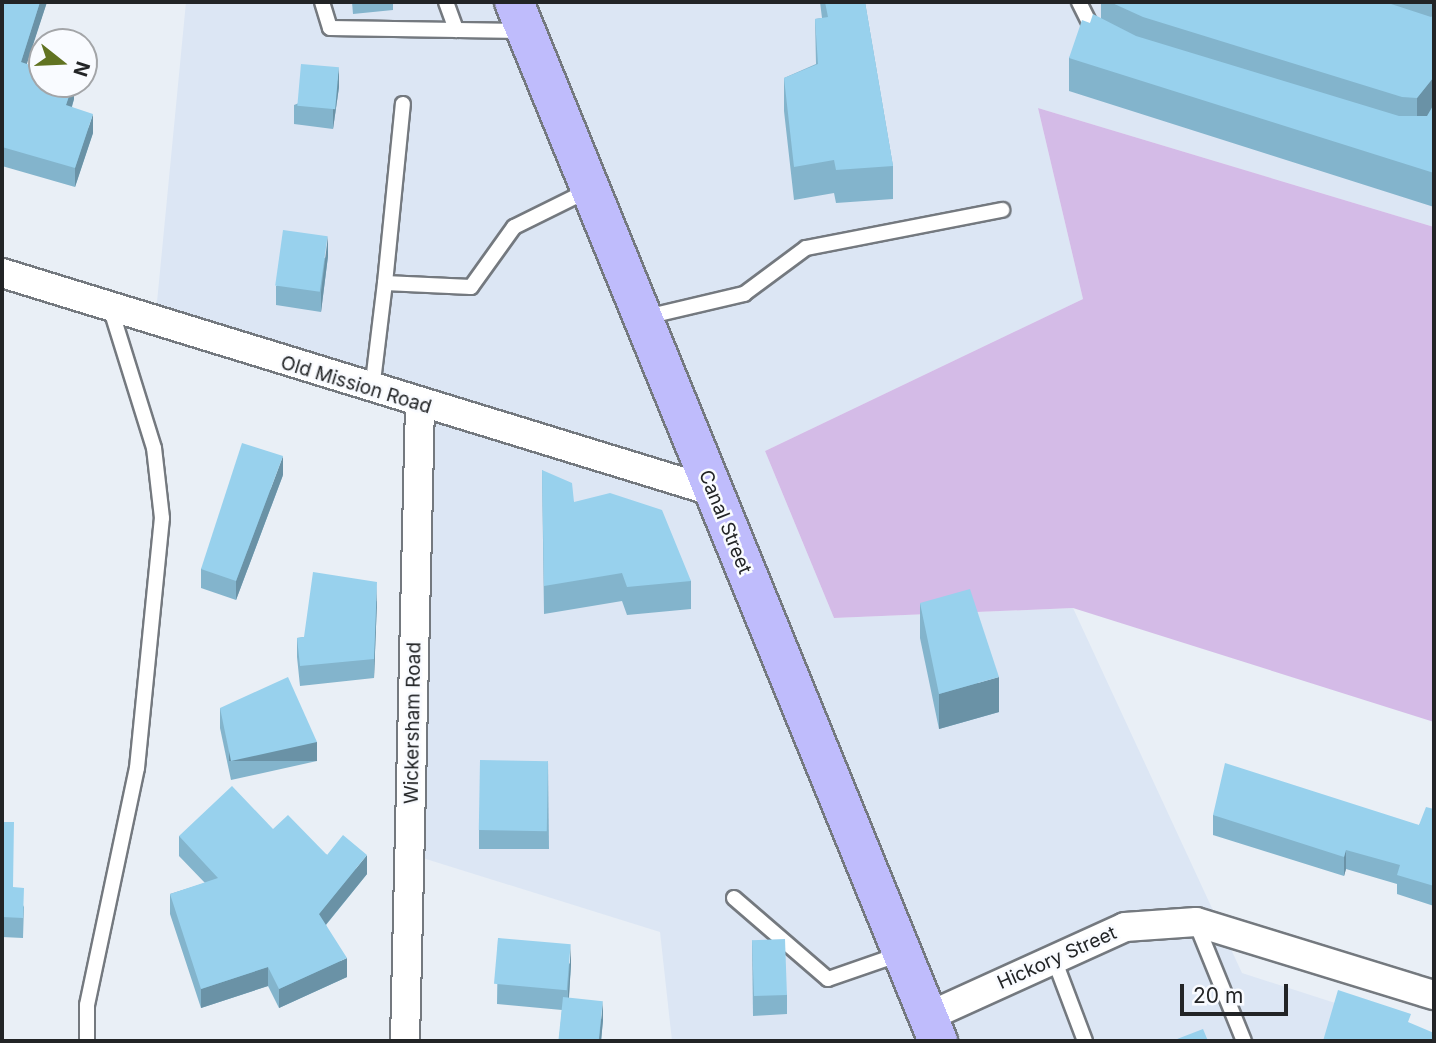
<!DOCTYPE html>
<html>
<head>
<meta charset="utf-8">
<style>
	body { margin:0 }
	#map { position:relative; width:1436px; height:1043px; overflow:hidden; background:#e9eff6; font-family:Inter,sans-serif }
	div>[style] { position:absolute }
	.built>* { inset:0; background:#dce6f4 }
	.green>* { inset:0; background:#d4bbe7 }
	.roads { filter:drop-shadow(2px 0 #74797f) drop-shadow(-2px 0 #74797f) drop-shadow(0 2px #74797f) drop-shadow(0 -2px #74797f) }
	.service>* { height:14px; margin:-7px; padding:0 7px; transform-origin:7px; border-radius:7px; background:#fff }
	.minor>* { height:28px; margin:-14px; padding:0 14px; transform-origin:14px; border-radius:14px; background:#fff }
	.primary>* { height:38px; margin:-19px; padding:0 19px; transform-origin:19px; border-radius:19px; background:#bfbcfc }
	.wall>* { inset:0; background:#83b4cc }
	.shaded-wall>* { inset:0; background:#6a92a6; transform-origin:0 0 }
	.building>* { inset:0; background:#98d1ed; transform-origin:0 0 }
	span { translate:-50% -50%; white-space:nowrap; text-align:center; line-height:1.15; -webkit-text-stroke:5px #f9fbff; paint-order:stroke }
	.street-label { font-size:19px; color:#222426 }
	.frame { position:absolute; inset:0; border:4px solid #222426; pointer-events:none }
	.north { position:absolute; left:28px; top:28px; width:70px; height:70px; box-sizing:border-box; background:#f9fbff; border:2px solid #a3a5a8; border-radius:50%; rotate:108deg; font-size:19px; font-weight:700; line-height:28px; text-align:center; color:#222426 }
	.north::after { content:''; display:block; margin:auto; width:24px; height:32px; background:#617322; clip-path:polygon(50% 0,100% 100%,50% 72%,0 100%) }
	.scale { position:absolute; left:1180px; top:984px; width:108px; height:32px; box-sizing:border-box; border:4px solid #222426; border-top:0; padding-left:9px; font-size:21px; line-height:24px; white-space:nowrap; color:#222426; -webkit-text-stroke:5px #f9fbff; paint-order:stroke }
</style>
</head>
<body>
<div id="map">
	<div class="built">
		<div style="clip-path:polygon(186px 2px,1434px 2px,1434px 227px,1038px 108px,1083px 299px,765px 451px,834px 618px,1073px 608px,1242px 973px,1419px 1030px,1416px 1041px,672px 1041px,660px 932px,410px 854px,420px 405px,155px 323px)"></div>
	</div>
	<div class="green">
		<div style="clip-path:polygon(1038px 108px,1434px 227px,1434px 722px,1073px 608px,834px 618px,765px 451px,1083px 299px)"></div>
	</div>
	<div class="roads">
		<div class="service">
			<div style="left:322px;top:2px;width:27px;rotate:73deg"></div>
			<div style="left:330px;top:28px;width:191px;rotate:0.9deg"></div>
			<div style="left:446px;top:2px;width:30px;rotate:70deg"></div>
			<div style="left:1079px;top:2px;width:40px;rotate:63.4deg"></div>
			<div style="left:385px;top:283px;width:180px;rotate:-84.3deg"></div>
			<div style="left:646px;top:317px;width:101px;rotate:-13.2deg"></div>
			<div style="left:744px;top:294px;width:77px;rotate:-36.6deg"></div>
			<div style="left:806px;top:248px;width:200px;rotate:-11deg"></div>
			<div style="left:372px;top:390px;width:108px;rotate:-83.1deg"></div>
			<div style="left:385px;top:283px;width:86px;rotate:2.7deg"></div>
			<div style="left:471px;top:287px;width:74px;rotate:-54.4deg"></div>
			<div style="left:514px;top:227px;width:84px;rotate:-26.3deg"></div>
			<div style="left:734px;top:898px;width:124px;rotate:40.8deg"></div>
			<div style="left:828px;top:979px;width:76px;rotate:-19.1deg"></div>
			<div style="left:1196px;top:923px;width:127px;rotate:67.9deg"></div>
			<div style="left:1054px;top:959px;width:88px;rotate:69.3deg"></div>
			<div style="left:87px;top:1041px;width:36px;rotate:-90deg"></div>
			<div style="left:87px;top:1005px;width:242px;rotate:-78.1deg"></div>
			<div style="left:137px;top:768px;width:251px;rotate:-84.3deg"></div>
			<div style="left:162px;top:518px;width:70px;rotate:-96.5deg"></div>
			<div style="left:154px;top:448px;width:148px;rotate:-107.3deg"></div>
		</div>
		<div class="minor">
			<div style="left:2px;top:273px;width:743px;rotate:17.07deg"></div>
			<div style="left:927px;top:1017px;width:217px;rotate:-24.4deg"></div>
			<div style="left:1125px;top:927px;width:71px;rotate:-4deg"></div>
			<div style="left:1196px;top:922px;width:249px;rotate:17.1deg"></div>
			<div style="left:405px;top:1041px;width:636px;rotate:-88.65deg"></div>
		</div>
		<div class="primary">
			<div style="left:514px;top:2px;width:1122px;rotate:67.8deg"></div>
		</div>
	</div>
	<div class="wall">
		<div style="clip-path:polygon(2px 2px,47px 2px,26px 64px,74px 84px,74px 99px,72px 107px,93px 133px,75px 187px,2px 166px)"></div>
		<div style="clip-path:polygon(352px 2px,393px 2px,393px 10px,353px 14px)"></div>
		<div style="clip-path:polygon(820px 2px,865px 2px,893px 166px,893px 199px,836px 203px,834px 193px,794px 200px,784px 111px,784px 78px,816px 64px,815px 19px,822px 18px)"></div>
		<div style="clip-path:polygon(1101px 2px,1434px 2px,1434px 207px,1069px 91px,1069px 58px,1090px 23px,1101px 18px)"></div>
		<div style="clip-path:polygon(339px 87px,333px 129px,294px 124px,294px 105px)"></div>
		<div style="clip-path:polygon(328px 256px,321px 312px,276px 305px,276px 286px)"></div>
		<div style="clip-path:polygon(542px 470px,574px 502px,691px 581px,691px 609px,627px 615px,622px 601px,544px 614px)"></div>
		<div style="clip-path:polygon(283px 475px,236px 600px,201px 588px,201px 569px)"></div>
		<div style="clip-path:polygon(377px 601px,374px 678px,300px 686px,297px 657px,297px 638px,304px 637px)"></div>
		<div style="clip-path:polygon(920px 603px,999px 712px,939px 729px,920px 638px)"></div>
		<div style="clip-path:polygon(220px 708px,317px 761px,231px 780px,220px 728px)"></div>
		<div style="clip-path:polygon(548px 761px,549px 849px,479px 849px,479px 830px)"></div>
		<div style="clip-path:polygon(1434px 809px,1434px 906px,1397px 894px,1397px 884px,1346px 869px,1344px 876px,1213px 835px,1213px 815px,1419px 825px)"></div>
		<div style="clip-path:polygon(2px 822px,13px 887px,24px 907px,23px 938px,2px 937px)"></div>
		<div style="clip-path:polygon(273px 829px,367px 874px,326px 925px,347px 977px,279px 1008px,268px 986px,201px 1008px,170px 914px,170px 894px,205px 883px,179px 856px,179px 836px)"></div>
		<div style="clip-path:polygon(498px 938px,571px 964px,569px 998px,603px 1020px,601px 1041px,559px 1041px,562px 1010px,497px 1004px)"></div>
		<div style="clip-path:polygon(752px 940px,787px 995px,787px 1014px,753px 1016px)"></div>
	</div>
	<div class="shaded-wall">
		<div style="clip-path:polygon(40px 2px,47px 2px,21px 82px,21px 62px)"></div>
		<div style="clip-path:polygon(339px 67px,339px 87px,333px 129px,333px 110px)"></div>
		<div style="clip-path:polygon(1433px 78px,1433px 111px,1417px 132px,1417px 98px)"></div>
		<div style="clip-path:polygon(73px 84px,74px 84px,74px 99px,66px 125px,66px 105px)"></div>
		<div style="clip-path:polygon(93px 114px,93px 133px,75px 187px,75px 168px)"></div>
		<div style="clip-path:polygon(328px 236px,328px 256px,321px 312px,321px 292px)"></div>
		<div style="clip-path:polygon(283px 456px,283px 475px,236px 600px,236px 581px)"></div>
		<div style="clip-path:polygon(377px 582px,377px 601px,374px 678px,374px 659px)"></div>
		<div style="clip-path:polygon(999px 677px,999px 712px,939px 729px,939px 694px)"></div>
		<div style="left:317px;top:742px;width:19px;height:88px;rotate:90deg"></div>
		<div style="clip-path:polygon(1346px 850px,1346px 869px,1344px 876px,1344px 857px)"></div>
		<div style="clip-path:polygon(367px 855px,367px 874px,319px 933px,319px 914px)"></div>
		<div style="clip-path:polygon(571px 945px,571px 964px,568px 1010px,568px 991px)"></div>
		<div style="clip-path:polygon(347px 958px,347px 977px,279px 1008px,279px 989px)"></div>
		<div style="clip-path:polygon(268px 967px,268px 986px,201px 1008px,201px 989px)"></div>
		<div style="clip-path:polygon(603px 1001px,603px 1020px,601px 1041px,599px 1041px)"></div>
	</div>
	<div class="building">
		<div style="clip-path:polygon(2px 2px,40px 2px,21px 62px,42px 69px,42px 84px,73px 84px,66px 105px,93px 114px,75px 168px,2px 147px)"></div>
		<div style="clip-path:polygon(825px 2px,865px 2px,893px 166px,836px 170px,834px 160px,794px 167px,784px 78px,818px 64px,815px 19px,828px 17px)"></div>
		<div style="clip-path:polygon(1110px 2px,1385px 2px,1431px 17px,1434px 15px,1434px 79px,1433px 78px,1417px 98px,1402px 97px,1143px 17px)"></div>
		<div style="clip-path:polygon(1093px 14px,1136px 36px,1399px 116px,1427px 116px,1434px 104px,1434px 173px,1069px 58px,1082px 20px,1090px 23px)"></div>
		<div style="left:301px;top:64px;width:38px;height:42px;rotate:5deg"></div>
		<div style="left:283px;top:230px;width:45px;height:56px;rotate:8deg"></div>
		<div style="clip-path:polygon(242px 443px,283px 456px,236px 581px,201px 569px)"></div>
		<div style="clip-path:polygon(542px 470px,572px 483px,574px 502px,610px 493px,662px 510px,691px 581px,627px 587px,622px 573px,544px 586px)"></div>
		<div style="clip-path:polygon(313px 572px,377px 582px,374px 659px,300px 666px,297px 638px,304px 637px)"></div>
		<div style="clip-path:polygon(970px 589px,999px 677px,939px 694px,920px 603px)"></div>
		<div style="clip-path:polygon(288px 677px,317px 742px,231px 761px,220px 708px)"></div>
		<div style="left:480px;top:760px;width:68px;height:70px;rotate:1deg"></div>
		<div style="clip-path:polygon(1225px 763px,1419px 825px,1426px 807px,1434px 809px,1434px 886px,1397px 875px,1400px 865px,1346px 850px,1344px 857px,1213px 815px)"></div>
		<div style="clip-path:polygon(232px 786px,273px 829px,288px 815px,327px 855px,343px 835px,367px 855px,319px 914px,347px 958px,279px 989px,268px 967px,201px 989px,170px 894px,218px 878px,179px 836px)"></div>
		<div style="clip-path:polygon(2px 822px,14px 822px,13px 887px,24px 888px,23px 918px,2px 917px)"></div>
		<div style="left:498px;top:938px;width:73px;height:46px;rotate:5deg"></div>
		<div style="left:785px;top:939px;width:56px;height:33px;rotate:88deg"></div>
		<div style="clip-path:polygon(1338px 990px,1411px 1014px,1408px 1022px,1434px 1033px,1434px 1041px,1323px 1041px)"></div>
		<div style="left:563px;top:997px;width:40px;height:43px;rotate:6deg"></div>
		<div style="clip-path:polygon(1203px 1029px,1208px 1041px,1172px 1041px)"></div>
	</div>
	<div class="street-label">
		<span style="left:356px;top:385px;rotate:17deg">Old Mission Road</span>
		<span style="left:725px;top:522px;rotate:68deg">Canal Street</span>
		<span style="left:413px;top:723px;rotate:-89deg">Wickersham Road</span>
		<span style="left:1057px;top:958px;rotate:-24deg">Hickory Street</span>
	</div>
	<div class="frame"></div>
	<div class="north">N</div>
	<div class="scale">20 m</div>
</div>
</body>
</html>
